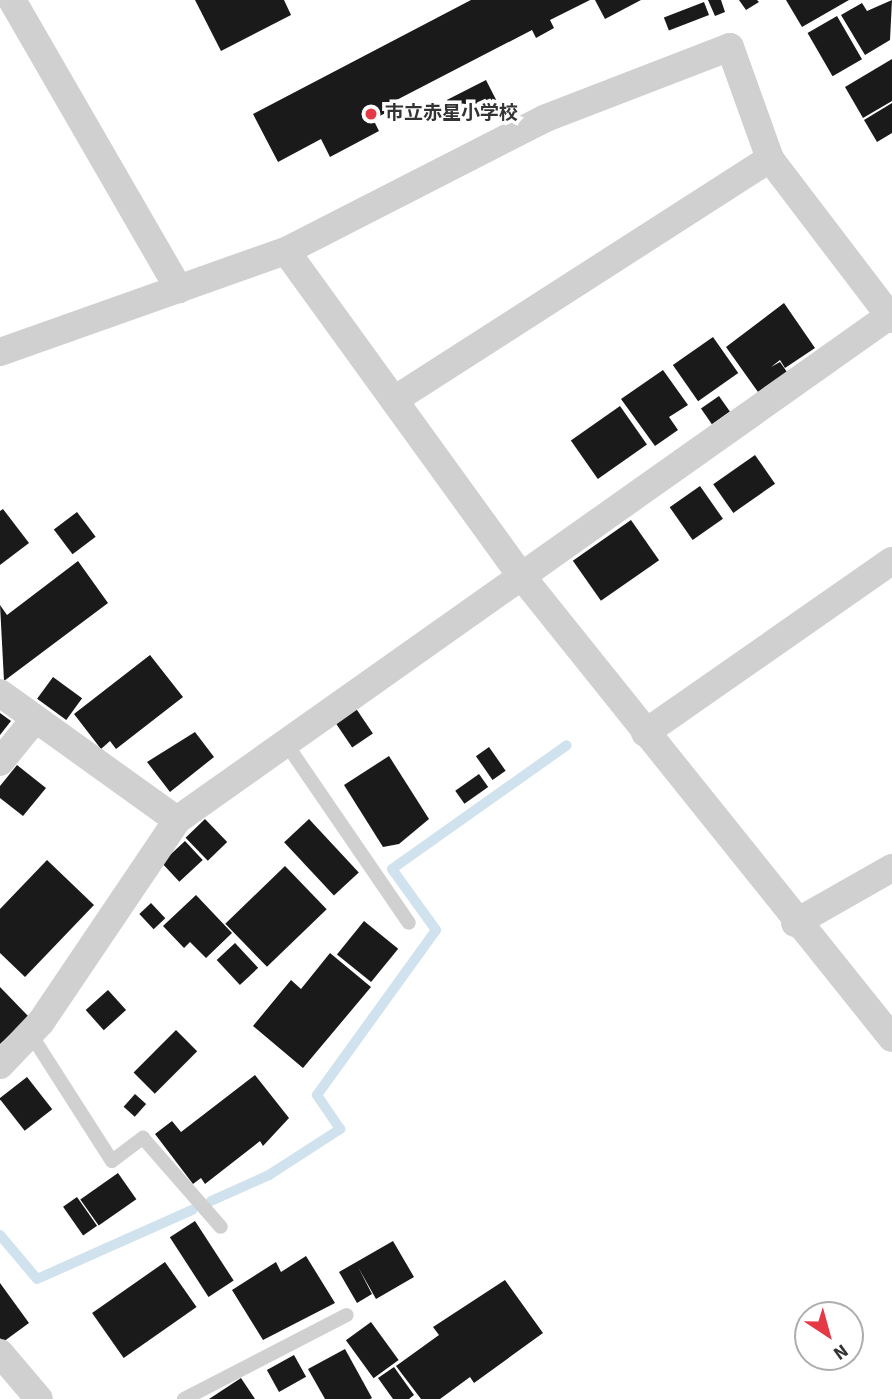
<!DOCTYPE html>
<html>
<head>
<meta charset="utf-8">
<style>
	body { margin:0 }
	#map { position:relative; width:892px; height:1399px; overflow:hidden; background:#fff; font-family:"Source Sans 3","Noto Sans JP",sans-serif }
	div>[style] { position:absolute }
	.stream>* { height:10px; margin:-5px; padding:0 5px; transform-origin:5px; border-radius:5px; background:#cfe2ee }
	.building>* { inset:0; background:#1a1a1a; transform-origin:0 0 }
	.lane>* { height:14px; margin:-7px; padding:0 7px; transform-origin:7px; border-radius:7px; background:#d0d0d0 }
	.street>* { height:28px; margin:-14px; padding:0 14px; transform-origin:14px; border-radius:14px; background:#d0d0d0 }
	.dots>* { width:19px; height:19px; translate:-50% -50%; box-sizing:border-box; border:4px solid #fff; border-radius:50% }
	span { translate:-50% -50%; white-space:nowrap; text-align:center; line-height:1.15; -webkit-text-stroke:7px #fff; paint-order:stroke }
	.poi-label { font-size:19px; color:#333; font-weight:700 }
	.left { translate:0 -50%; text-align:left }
	.north { position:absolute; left:794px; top:1301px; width:70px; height:70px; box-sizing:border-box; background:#fff; border:2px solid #adadad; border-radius:50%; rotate:144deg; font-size:19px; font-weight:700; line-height:28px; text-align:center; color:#333 }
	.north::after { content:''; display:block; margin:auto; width:24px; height:32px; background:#e63946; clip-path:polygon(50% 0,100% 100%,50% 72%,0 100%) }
</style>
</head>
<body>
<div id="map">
	<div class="stream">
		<div style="left:211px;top:1201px;width:64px;rotate:-24.1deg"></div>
		<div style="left:269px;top:1175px;width:85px;rotate:-32.9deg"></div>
		<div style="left:340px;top:1129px;width:41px;rotate:-124.1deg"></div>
		<div style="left:317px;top:1095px;width:203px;rotate:-54.2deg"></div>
		<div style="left:436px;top:930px;width:75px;rotate:-125.8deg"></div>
		<div style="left:392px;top:869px;width:214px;rotate:-35.3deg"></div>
		<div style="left:0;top:1235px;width:57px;rotate:49.9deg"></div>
		<div style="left:37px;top:1279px;width:170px;rotate:-24deg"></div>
	</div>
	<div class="building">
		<div style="clip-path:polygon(195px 0,284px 0,291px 15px,221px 51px)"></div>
		<div style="clip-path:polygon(471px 0,590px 0,550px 20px,554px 28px,536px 38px,532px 30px,385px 106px,388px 112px,373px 119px,379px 131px,330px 157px,321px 139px,278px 162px,253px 114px)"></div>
		<div style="clip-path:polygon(595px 0,641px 0,605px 19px)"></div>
		<div style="clip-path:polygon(708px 0,721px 0,725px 12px,715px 16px)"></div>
		<div style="clip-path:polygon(739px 0,757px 0,759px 2px,746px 10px)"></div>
		<div style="clip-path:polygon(786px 0,849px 0,802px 27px)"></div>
		<div style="clip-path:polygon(892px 0,890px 40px,865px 55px,841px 15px,862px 3px,867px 11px)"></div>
		<div style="left:704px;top:2px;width:14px;height:43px;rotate:69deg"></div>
		<div style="left:837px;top:16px;width:50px;height:34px;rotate:60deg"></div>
		<div style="clip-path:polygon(892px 59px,892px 101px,863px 118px,845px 87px)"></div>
		<div style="left:486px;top:80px;width:25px;height:44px;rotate:63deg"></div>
		<div style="clip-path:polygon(892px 103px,892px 133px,877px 142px,864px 120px)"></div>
		<div style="clip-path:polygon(784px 303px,815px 348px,785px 368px,780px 360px,771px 367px,780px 362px,787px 372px,758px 392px,726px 347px)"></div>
		<div style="left:713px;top:337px;width:44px;height:49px;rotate:55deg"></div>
		<div style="clip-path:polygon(663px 370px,688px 405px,669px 417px,678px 430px,655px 446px,621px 399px)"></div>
		<div style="left:719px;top:396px;width:19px;height:22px;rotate:55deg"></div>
		<div style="left:620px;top:406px;width:47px;height:60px;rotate:55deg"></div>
		<div style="left:755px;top:455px;width:35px;height:51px;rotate:55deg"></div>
		<div style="left:700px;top:486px;width:40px;height:37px;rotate:55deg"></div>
		<div style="clip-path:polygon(3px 509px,29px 543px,0 565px,0 511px)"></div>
		<div style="left:77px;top:512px;width:31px;height:29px;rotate:53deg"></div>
		<div style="left:631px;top:520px;width:49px;height:71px;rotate:55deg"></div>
		<div style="clip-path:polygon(78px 561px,108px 603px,4px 681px,0 605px,7px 615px)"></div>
		<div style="clip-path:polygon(150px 655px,183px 697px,116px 749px,110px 741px,101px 749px,74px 714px)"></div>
		<div style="left:53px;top:677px;width:36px;height:27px;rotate:36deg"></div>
		<div style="left:355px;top:707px;width:32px;height:25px;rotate:56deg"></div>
		<div style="clip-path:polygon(0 713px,11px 721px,0 735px)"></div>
		<div style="clip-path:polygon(195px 732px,214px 757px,170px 792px,147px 762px)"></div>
		<div style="left:489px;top:747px;width:29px;height:16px;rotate:55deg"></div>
		<div style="clip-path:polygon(389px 756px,429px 819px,399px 844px,383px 847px,344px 785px)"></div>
		<div style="clip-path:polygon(17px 765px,46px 788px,23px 816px,0 798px,0 786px)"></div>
		<div style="left:479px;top:774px;width:16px;height:29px;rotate:55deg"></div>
		<div style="left:205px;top:819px;width:32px;height:27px;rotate:46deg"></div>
		<div style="left:309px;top:819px;width:73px;height:34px;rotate:47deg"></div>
		<div style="left:185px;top:841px;width:26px;height:32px;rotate:47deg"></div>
		<div style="clip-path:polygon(47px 860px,94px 905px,25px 977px,0 953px,0 909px)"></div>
		<div style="left:285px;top:866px;width:60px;height:83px;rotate:46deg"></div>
		<div style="clip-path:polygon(196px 895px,232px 933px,206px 958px,190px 942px,184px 948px,163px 926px)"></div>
		<div style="left:151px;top:903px;width:21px;height:16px;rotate:47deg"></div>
		<div style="left:364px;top:921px;width:44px;height:43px;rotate:39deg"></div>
		<div style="left:235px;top:943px;width:34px;height:25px;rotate:47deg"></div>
		<div style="clip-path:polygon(330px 953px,371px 987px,303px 1068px,253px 1026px,291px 980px,301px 989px)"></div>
		<div style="clip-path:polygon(0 987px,29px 1017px,0 1044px)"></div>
		<div style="left:108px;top:990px;width:27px;height:30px;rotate:48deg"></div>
		<div style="left:176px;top:1030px;width:30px;height:60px;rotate:45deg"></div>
		<div style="clip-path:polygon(255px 1075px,289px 1118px,263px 1146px,260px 1141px,205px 1184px,201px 1178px,193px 1184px,155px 1134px,172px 1121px,181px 1132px)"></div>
		<div style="left:27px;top:1077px;width:41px;height:35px;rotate:52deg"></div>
		<div style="left:135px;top:1094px;width:15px;height:17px;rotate:42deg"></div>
		<div style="left:118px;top:1173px;width:32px;height:46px;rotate:55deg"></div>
		<div style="left:77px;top:1197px;width:35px;height:17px;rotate:55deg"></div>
		<div style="left:195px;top:1221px;width:71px;height:30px;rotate:57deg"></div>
		<div style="clip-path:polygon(393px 1241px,414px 1277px,376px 1299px,358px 1267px,372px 1294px,357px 1303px,339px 1272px)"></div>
		<div style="clip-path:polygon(306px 1256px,335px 1303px,263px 1340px,232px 1290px,276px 1262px,281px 1272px)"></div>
		<div style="left:165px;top:1262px;width:55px;height:89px;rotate:55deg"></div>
		<div style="clip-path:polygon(505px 1280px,543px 1333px,474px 1383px,470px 1377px,440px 1399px,421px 1399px,396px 1366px,439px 1335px,433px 1327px)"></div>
		<div style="clip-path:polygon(0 1283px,29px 1323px,3px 1342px,0 1338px)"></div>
		<div style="left:371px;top:1322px;width:47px;height:31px;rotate:54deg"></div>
		<div style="clip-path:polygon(345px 1349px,372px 1398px,370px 1399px,325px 1399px,308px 1369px)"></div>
		<div style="left:294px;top:1355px;width:25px;height:31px;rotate:61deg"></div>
		<div style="clip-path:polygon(394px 1367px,414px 1395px,409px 1399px,393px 1399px,378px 1378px)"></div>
		<div style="clip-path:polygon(241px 1378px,255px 1399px,209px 1399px)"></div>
	</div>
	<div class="lane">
		<div style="left:285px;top:742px;width:219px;rotate:55.6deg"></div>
		<div style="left:30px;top:1033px;width:152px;rotate:57.4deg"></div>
		<div style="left:112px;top:1161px;width:39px;rotate:-37deg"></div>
		<div style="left:143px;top:1138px;width:118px;rotate:48.8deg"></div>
		<div style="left:184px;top:1399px;width:183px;rotate:-27.3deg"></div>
	</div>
	<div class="street">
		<div style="left:12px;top:0;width:334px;rotate:60deg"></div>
		<div style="left:286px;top:251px;width:397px;rotate:54.1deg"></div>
		<div style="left:519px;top:573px;width:596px;rotate:51.27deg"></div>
		<div style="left:0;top:352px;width:303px;rotate:-19.5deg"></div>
		<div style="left:286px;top:251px;width:292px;rotate:-27.1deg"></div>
		<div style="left:546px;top:118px;width:197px;rotate:-21.1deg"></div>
		<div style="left:730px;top:47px;width:119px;rotate:70.3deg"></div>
		<div style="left:770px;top:159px;width:201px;rotate:52.7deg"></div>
		<div style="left:394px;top:400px;width:447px;rotate:-32.7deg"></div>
		<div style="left:0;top:693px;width:218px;rotate:35.7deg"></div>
		<div style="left:645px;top:733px;width:301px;rotate:-34.9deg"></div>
		<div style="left:0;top:762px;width:55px;rotate:-50.9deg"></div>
		<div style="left:795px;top:923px;width:112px;rotate:-29.6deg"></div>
		<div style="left:0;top:1065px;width:59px;rotate:-46.4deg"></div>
		<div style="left:41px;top:1022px;width:244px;rotate:-56deg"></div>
		<div style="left:177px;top:820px;width:876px;rotate:-35.29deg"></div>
		<div style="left:0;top:1353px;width:60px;rotate:49.7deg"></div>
	</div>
	<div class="dots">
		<div style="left:371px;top:114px;background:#e63946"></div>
	</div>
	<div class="poi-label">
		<span class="left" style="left:385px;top:114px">市立赤星小学校</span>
	</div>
	<div class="north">N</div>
</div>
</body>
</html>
